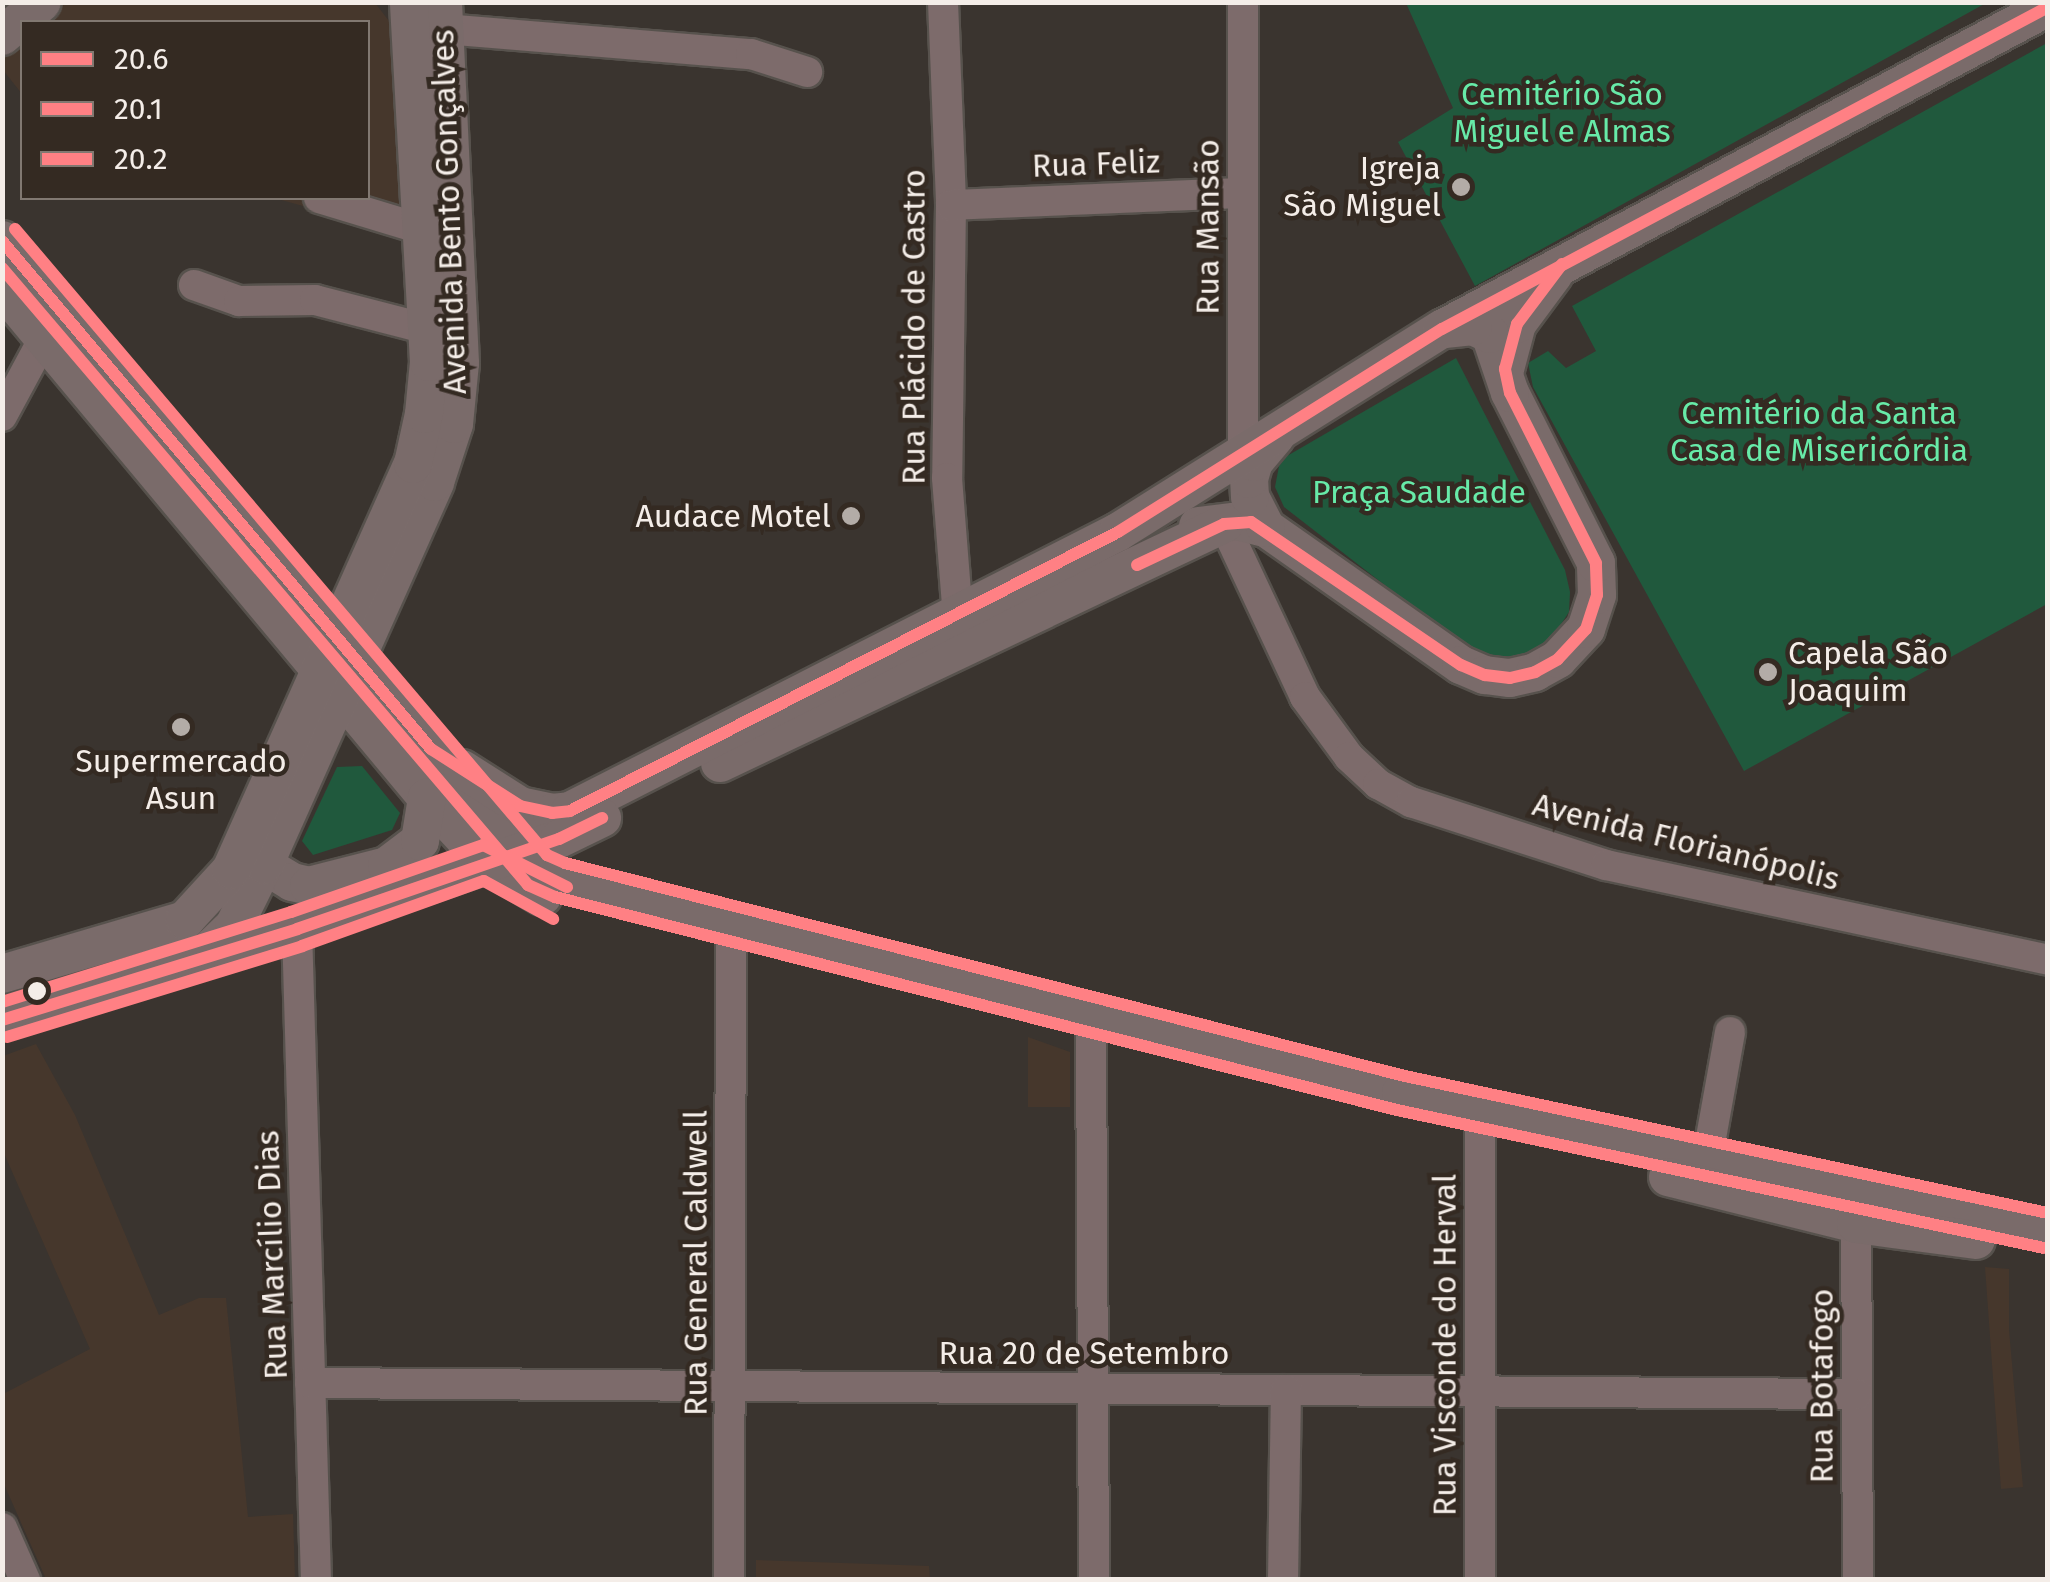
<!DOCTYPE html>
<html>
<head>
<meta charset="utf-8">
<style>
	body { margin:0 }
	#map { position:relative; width:2050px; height:1582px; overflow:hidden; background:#3a342f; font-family:"Fira Sans",sans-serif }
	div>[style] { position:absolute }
	.built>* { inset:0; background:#46372c }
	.green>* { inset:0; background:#20593d }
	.roads { filter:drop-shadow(2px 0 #57524d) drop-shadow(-2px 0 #57524d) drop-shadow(0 2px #57524d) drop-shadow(0 -2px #57524d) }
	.minor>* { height:30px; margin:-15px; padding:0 15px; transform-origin:15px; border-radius:15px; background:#7d6b6b }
	.major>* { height:38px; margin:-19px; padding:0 19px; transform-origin:19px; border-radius:19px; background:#7a6b6a }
	.bus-1>* { height:12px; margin:-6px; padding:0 6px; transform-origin:6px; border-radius:6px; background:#ff8084 }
	.bus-2>* { height:12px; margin:-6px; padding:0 6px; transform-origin:6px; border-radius:6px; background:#ff8084 }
	.bus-3>* { height:12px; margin:-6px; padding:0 6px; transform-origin:6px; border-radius:6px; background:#ff8084 }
	.dots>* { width:28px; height:28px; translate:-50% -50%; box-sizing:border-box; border:5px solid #342a22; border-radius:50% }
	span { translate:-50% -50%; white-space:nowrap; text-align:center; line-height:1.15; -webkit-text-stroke:9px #342a22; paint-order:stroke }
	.park-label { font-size:32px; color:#67eaa8 }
	.street-label { font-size:32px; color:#f4ede8 }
	.poi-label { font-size:32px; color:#f4ede8 }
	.right { translate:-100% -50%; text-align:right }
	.left { translate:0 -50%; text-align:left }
	.frame { position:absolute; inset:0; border:5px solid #f4ede8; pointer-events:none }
	.legend { position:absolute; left:20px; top:20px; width:350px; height:180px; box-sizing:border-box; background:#342a22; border:2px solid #817871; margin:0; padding:12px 18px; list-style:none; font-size:30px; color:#f4ede8 }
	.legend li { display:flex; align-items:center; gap:20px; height:50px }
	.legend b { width:50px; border:2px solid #817871 }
</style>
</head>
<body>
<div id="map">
	<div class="built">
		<div style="clip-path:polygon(57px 3px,375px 3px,393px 26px,405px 234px,274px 198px,368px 198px,368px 22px,33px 22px)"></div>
		<div style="clip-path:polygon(22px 31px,22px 94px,3px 70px,2px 48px)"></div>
		<div style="clip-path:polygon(1028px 1037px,1070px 1052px,1070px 1107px,1028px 1107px)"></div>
		<div style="clip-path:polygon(36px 1044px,75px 1115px,159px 1315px,199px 1298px,226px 1298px,248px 1517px,293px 1514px,295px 1579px,46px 1579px,3px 1482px,3px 1394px,90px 1349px,3px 1151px,3px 1056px)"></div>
		<div style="clip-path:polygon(1985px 1267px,2009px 1269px,2009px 1330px,2023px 1487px,2001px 1489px)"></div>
		<div style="clip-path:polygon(756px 1560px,929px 1566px,930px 1579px,756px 1579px)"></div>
	</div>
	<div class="green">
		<div style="clip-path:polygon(1406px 3px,1406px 2px,1986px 3px,1475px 286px,1398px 142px,1453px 108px)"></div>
		<div style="clip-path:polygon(2047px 43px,2047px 604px,1744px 771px,1533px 387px,1528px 363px,1548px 351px,1566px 368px,1596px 351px,1572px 306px)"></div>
		<div style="clip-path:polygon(1456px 358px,1565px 570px,1570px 592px,1569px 612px,1547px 646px,1509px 661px,1471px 652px,1284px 507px,1275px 487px,1279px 466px,1287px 456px)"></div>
		<div style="clip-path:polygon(362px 766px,400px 813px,392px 830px,313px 855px,302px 841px,337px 767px)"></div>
	</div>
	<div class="roads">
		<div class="minor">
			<div style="left:943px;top:2px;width:203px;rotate:87.7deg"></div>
			<div style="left:951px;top:205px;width:273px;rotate:90.8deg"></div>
			<div style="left:947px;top:478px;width:154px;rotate:85.5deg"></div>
			<div style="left:444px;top:29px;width:308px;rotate:4.7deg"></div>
			<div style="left:751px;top:54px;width:59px;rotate:17.8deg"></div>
			<div style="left:319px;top:198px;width:107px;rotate:16.9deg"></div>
			<div style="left:951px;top:205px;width:292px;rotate:-2.4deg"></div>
			<div style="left:194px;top:285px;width:48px;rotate:19.6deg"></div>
			<div style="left:239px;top:301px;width:76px;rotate:-0.8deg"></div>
			<div style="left:315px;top:300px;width:116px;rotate:14.5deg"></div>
			<div style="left:2px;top:416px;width:91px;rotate:-61.7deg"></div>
			<div style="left:1243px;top:451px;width:449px;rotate:-90deg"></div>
			<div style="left:1224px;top:524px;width:191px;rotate:64.9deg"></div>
			<div style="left:1305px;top:697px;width:74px;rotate:53.7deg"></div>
			<div style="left:1349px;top:757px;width:40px;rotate:43deg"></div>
			<div style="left:1378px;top:784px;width:38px;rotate:29deg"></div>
			<div style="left:1411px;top:802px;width:205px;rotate:17.9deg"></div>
			<div style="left:1606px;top:865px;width:452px;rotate:12.1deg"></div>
			<div style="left:297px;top:929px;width:651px;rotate:88.33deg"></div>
			<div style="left:1091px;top:1036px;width:544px;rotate:89.68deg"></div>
			<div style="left:1707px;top:1160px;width:130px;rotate:-79.8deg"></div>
			<div style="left:1856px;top:1203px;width:377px;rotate:89.7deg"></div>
			<div style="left:310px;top:1383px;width:1547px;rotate:0.41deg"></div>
			<div style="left:2px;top:1528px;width:57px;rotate:66.1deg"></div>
			<div style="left:729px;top:1580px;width:634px;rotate:-89.82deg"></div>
			<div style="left:1283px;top:1580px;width:190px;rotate:-89.1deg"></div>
			<div style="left:1480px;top:1580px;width:469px;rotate:-90deg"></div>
		</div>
		<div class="major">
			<div style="left:2px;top:36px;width:52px;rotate:-40.4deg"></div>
			<div style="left:2px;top:240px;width:825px;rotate:49.67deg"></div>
			<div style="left:536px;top:869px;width:25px;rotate:26deg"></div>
			<div style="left:559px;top:880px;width:869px;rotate:14.2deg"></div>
			<div style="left:1401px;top:1093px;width:662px;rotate:12.04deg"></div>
			<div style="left:2px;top:288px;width:664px;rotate:50.19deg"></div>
			<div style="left:427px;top:798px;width:87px;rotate:47.3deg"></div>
			<div style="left:486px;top:862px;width:66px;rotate:31.3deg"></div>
			<div style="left:1505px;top:369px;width:47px;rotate:-75.1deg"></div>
			<div style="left:1517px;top:324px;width:62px;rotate:-53.5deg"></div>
			<div style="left:1198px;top:526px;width:39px;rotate:-7deg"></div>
			<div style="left:1237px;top:521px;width:30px;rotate:14deg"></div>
			<div style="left:1266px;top:528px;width:238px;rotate:35.1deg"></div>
			<div style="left:1461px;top:665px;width:26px;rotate:23deg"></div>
			<div style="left:1485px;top:675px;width:25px;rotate:7deg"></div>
			<div style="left:1510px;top:678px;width:26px;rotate:-13deg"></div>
			<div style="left:1535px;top:672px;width:26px;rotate:-29deg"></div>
			<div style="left:1558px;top:659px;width:41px;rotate:-47deg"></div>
			<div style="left:1586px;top:629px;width:36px;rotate:-72deg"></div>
			<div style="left:1597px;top:595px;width:32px;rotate:-92deg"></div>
			<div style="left:1596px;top:563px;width:191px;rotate:-116.8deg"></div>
			<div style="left:1510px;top:393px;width:62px;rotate:-108.7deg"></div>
			<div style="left:1490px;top:334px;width:19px;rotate:-155deg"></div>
			<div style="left:1473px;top:326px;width:31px;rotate:174deg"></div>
			<div style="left:1266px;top:528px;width:35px;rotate:-117deg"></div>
			<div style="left:1250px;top:497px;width:18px;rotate:-93deg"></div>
			<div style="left:1249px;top:479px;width:18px;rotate:-74deg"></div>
			<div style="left:1254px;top:462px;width:34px;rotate:-50deg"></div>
			<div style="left:720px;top:763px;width:558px;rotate:-25.37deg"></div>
			<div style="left:462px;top:769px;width:69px;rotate:32.5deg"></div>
			<div style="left:520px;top:806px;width:33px;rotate:12deg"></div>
			<div style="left:552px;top:813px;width:18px;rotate:-6deg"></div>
			<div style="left:570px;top:811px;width:615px;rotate:-26.98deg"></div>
			<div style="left:1118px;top:532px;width:382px;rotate:-32.1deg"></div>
			<div style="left:1442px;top:329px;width:686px;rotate:-27.98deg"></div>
			<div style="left:264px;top:865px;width:33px;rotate:31deg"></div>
			<div style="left:292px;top:882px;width:17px;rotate:13deg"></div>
			<div style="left:309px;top:886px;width:81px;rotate:-14.4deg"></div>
			<div style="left:387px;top:866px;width:41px;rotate:-37.1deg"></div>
			<div style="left:420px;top:841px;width:44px;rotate:-80.8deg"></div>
			<div style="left:201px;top:958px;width:46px;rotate:-44.1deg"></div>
			<div style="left:234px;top:926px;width:68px;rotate:-63.8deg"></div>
			<div style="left:264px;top:865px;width:419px;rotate:-65.9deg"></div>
			<div style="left:435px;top:482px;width:61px;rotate:-71.9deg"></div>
			<div style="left:454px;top:424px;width:61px;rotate:-84.4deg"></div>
			<div style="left:460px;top:363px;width:361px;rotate:-92.7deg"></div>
			<div style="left:2px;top:974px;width:191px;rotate:-16.4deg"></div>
			<div style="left:185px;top:920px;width:68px;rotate:-47.4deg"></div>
			<div style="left:231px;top:870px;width:445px;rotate:-65.9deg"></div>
			<div style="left:413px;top:464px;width:51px;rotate:-77.6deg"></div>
			<div style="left:424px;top:414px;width:52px;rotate:-84.5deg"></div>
			<div style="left:429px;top:362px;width:361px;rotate:-93.2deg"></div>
			<div style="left:2px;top:1020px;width:309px;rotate:-17.1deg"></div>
			<div style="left:297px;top:929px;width:277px;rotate:-19deg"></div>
			<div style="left:559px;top:839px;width:48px;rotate:-26deg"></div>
			<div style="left:1668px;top:1177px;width:194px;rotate:14deg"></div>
			<div style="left:1856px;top:1224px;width:121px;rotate:7.6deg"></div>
		</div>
	</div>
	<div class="bus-1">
		<div style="left:2px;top:241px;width:665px;rotate:49.82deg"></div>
		<div style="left:431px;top:749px;width:106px;rotate:32.6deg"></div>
		<div style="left:520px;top:806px;width:33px;rotate:12deg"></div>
		<div style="left:552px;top:813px;width:18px;rotate:-6deg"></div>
		<div style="left:570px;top:811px;width:615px;rotate:-26.98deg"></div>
		<div style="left:1118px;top:532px;width:382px;rotate:-32.1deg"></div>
		<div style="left:1442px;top:329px;width:686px;rotate:-27.98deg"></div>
		<div style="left:1137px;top:565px;width:96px;rotate:-25.2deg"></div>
		<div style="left:1224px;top:524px;width:27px;rotate:-4deg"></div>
		<div style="left:1251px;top:522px;width:254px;rotate:34.3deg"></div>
		<div style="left:1461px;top:665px;width:26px;rotate:23deg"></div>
		<div style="left:1485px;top:675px;width:25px;rotate:7deg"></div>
		<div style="left:1510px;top:678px;width:26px;rotate:-13deg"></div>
		<div style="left:1535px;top:672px;width:26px;rotate:-29deg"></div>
		<div style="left:1558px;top:659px;width:41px;rotate:-47deg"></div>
		<div style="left:1586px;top:629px;width:36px;rotate:-72deg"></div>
		<div style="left:1597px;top:595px;width:32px;rotate:-92deg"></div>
		<div style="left:1596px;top:563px;width:191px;rotate:-116.8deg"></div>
		<div style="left:1510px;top:393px;width:25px;rotate:-102deg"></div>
		<div style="left:1505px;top:369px;width:47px;rotate:-75.1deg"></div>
		<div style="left:1517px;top:324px;width:75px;rotate:-53.1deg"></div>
		<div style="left:2px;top:1020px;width:309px;rotate:-17.1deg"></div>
		<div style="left:297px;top:929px;width:277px;rotate:-19deg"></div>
		<div style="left:559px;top:839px;width:48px;rotate:-26deg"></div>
	</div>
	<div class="bus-2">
		<div style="left:2px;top:268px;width:811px;rotate:49.55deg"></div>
		<div style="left:528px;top:885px;width:30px;rotate:24deg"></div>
		<div style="left:555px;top:897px;width:869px;rotate:14.2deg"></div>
		<div style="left:1397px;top:1110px;width:662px;rotate:12.04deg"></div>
		<div style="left:7px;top:1037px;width:309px;rotate:-17.1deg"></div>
		<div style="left:302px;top:946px;width:193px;rotate:-19.7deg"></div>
		<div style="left:484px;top:881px;width:79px;rotate:28.8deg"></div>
	</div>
	<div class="bus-3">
		<div style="left:15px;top:229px;width:822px;rotate:49.64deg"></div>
		<div style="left:547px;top:855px;width:20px;rotate:24deg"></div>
		<div style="left:565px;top:863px;width:867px;rotate:14.23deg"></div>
		<div style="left:1405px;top:1076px;width:657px;rotate:12.03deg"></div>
		<div style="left:2px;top:1002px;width:303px;rotate:-17.3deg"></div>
		<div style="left:291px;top:912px;width:203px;rotate:-19.2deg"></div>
		<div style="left:483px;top:845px;width:94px;rotate:26.6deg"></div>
	</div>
	<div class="dots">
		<div style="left:1461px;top:187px;background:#b3aca7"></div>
		<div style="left:851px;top:516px;background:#b3aca7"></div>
		<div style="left:1768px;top:672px;background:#b3aca7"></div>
		<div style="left:181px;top:727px;background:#b3aca7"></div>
		<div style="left:37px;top:991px;background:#f4ede8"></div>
	</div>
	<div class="park-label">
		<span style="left:1562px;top:113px">Cemitério São<br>Miguel e Almas</span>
		<span style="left:1819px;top:432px">Cemitério da Santa<br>Casa de Misericórdia</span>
		<span style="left:1419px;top:492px">Praça Saudade</span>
	</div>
	<div class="street-label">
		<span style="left:1096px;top:164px;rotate:-2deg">Rua Feliz</span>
		<span style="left:449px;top:212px;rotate:-92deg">Avenida Bento Gonçalves</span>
		<span style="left:1208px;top:227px;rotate:-90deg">Rua Mansão</span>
		<span style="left:914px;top:327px;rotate:-90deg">Rua Plácido de Castro</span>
		<span style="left:1686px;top:842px;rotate:14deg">Avenida Florianópolis</span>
		<span style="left:272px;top:1255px;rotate:-92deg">Rua Marcílio Dias</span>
		<span style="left:696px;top:1263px;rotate:-90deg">Rua General Caldwell</span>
		<span style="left:1445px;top:1345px;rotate:-90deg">Rua Visconde do Herval</span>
		<span style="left:1084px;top:1353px">Rua 20 de Setembro</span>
		<span style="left:1822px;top:1386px;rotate:-90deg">Rua Botafogo</span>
	</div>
	<div class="poi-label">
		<span class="right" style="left:1441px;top:187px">Igreja<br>São Miguel</span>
		<span class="right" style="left:831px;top:516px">Audace Motel</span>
		<span class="left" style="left:1788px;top:672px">Capela São<br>Joaquim</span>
		<span style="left:181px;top:780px">Supermercado<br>Asun</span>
	</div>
	<div class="frame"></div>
	<ul class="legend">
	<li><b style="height:12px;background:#ff8084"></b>20.6</li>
	<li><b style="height:12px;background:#ff8084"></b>20.1</li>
	<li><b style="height:12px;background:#ff8084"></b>20.2</li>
	</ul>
</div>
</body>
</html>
